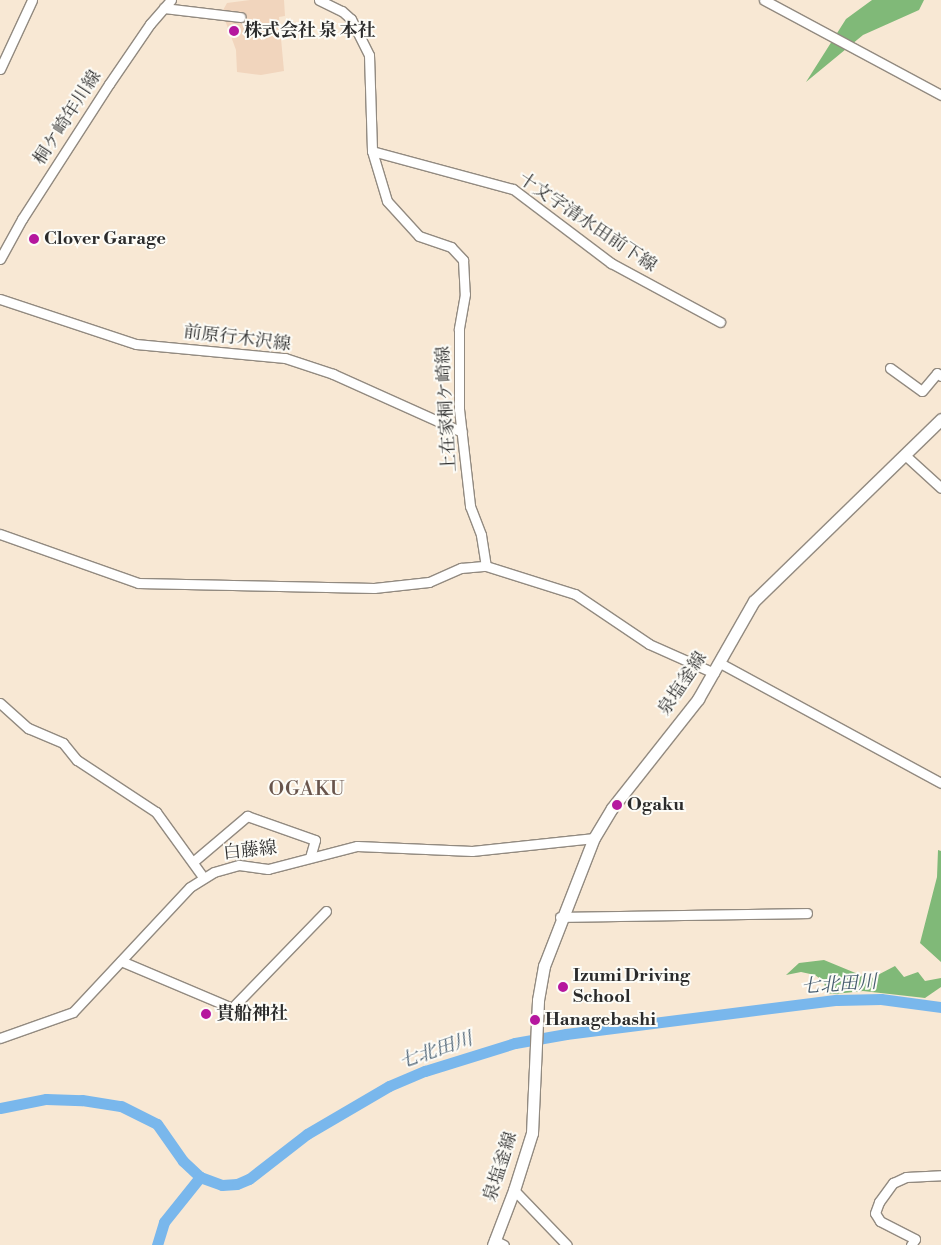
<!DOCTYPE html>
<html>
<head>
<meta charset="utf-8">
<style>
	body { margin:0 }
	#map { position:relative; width:941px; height:1245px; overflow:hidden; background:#f8e8d4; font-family:"Libre Bodoni","Noto Serif JP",serif }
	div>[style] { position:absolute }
	.built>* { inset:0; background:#f1d5bd }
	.forest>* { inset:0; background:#80b978 }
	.river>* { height:11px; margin:-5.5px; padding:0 5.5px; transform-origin:5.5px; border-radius:5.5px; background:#79b7ec }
	.roads { filter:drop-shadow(1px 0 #928a80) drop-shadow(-1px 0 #928a80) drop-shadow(0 1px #928a80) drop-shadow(0 -1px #928a80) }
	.minor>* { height:9px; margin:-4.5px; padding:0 4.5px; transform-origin:4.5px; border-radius:4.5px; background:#fff }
	.major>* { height:11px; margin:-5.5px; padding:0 5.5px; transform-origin:5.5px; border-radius:5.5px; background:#fff }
	.dots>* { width:14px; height:14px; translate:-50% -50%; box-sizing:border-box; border:2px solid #fdfcf7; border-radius:50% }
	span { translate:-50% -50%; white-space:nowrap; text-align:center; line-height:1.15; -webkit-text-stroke:4px #fdfcf7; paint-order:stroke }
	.poi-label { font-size:18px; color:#2b2b2b; font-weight:700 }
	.left { translate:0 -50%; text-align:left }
	.street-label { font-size:18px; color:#2b2b2b }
	.water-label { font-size:19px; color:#465c6f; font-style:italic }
	.quarter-label { font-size:20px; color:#69554c; letter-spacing:1px }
</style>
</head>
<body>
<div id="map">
	<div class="built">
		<div style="clip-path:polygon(250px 0,284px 0,285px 16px,279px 17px,284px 71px,261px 75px,237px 72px,236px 50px,222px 12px,227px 3px)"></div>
	</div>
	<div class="forest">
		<div style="clip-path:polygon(872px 0,924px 0,919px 10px,863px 35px,806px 82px,846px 19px)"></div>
		<div style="clip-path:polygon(938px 850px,941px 851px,941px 962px,920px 943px,937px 877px)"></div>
		<div style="clip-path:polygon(824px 960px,870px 979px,895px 966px,904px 977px,918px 972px,925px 981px,941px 978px,941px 987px,925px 998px,863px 991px,835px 994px,826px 993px,824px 982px,815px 975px,801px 972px,786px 975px,799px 963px)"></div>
	</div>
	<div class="river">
		<div style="left:0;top:1108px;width:47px;rotate:-11.1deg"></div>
		<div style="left:46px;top:1099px;width:36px;rotate:2deg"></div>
		<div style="left:82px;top:1100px;width:39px;rotate:9deg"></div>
		<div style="left:121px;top:1106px;width:40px;rotate:26.6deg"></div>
		<div style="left:157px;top:1124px;width:45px;rotate:54.9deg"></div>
		<div style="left:183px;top:1161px;width:23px;rotate:43deg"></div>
		<div style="left:200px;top:1177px;width:23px;rotate:20deg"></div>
		<div style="left:222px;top:1185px;width:15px;rotate:-4deg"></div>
		<div style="left:237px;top:1184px;width:13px;rotate:-23deg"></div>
		<div style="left:249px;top:1179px;width:73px;rotate:-37.8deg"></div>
		<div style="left:307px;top:1134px;width:95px;rotate:-30.3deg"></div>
		<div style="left:389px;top:1086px;width:39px;rotate:-23deg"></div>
		<div style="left:425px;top:1071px;width:94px;rotate:-17.3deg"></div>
		<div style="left:515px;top:1043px;width:52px;rotate:-10deg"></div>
		<div style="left:566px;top:1034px;width:273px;rotate:-7.2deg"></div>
		<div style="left:837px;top:1000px;width:44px;rotate:-1.3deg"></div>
		<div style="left:881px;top:999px;width:61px;rotate:7.6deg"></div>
		<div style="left:157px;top:1245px;width:24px;rotate:-73deg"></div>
		<div style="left:164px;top:1222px;width:58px;rotate:-51.3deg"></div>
	</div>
	<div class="roads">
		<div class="minor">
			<div style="left:319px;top:0;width:25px;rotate:26deg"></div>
			<div style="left:342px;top:11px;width:12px;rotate:42deg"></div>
			<div style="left:351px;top:19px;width:40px;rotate:63.4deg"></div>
			<div style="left:369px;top:55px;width:96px;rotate:88.2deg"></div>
			<div style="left:372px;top:151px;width:52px;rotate:73.3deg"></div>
			<div style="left:387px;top:201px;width:47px;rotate:47.6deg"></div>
			<div style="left:419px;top:236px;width:34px;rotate:19deg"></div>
			<div style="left:451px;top:247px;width:18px;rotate:47deg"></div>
			<div style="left:463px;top:260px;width:34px;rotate:87deg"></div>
			<div style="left:465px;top:294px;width:36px;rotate:100deg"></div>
			<div style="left:459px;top:329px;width:80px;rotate:90deg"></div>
			<div style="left:459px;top:409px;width:98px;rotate:83.5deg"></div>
			<div style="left:470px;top:506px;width:31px;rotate:69deg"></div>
			<div style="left:481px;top:535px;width:31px;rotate:81deg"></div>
			<div style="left:486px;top:566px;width:93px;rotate:17.5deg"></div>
			<div style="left:575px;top:594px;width:89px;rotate:34deg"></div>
			<div style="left:649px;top:644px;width:71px;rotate:24deg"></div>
			<div style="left:764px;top:0;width:201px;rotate:28.2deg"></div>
			<div style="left:164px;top:8px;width:77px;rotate:6.8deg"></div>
			<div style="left:0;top:69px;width:76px;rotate:-65.1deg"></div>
			<div style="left:372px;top:151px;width:146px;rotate:15.1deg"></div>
			<div style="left:513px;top:189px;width:123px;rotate:37.1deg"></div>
			<div style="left:611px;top:263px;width:124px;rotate:28.4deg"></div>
			<div style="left:0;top:259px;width:46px;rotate:-61.2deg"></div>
			<div style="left:22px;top:219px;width:161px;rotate:-57.2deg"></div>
			<div style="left:109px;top:84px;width:73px;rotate:-55.7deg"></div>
			<div style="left:150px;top:24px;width:32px;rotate:-49deg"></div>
			<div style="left:0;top:299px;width:143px;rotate:18.3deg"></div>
			<div style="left:136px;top:344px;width:150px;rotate:5.4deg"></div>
			<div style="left:285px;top:358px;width:51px;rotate:18.4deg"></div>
			<div style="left:333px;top:374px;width:141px;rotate:24.2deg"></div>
			<div style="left:890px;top:368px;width:39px;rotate:36deg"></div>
			<div style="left:922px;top:391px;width:23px;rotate:-50deg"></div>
			<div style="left:937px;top:373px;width:5px;rotate:37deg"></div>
			<div style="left:906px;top:456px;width:47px;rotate:42.4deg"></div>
			<div style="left:0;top:534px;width:146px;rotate:19.5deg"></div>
			<div style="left:138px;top:583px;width:236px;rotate:1.2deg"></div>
			<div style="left:374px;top:588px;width:55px;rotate:-6.2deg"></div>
			<div style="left:429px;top:582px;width:35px;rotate:-24deg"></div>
			<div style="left:461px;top:568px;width:25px;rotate:-5deg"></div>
			<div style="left:720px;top:663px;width:251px;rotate:28.5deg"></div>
			<div style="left:0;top:703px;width:38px;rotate:42deg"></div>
			<div style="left:28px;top:728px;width:38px;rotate:23deg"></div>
			<div style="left:63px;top:743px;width:22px;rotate:51deg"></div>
			<div style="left:77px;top:760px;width:95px;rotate:33.4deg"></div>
			<div style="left:156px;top:812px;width:80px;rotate:54.1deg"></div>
			<div style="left:194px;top:861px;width:70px;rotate:-40.3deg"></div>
			<div style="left:247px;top:816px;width:72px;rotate:19.4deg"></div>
			<div style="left:315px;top:840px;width:18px;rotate:106deg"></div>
			<div style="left:560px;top:917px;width:247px;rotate:-0.9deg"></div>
			<div style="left:121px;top:961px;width:121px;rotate:22.9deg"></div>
			<div style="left:232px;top:1008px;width:135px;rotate:-45.9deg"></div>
			<div style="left:0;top:1038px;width:77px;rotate:-19.6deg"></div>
			<div style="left:73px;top:1012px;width:171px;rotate:-46.9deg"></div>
			<div style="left:190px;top:887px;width:28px;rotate:-32deg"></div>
			<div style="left:214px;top:872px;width:26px;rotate:-16deg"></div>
			<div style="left:239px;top:865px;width:29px;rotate:8deg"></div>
			<div style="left:268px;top:869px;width:92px;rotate:-14.5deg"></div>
			<div style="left:357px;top:846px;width:115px;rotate:2.5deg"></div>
			<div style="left:472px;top:851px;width:123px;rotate:-6.1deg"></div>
			<div style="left:514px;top:1190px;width:76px;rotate:46.1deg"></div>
			<div style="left:494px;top:1240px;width:11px;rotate:27deg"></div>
			<div style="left:911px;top:1245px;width:7px;rotate:-56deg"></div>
			<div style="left:915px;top:1239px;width:39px;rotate:-153deg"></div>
			<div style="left:880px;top:1221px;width:9px;rotate:-122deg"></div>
			<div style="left:875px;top:1213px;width:12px;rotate:-70deg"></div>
			<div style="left:879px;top:1202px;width:24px;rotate:-54deg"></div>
			<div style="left:893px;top:1183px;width:14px;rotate:-25deg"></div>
			<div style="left:906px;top:1177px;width:35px;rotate:-3deg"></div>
		</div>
		<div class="major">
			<div style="left:493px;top:1245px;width:59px;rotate:-69.1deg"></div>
			<div style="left:514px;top:1190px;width:60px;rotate:-72.5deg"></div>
			<div style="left:532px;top:1133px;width:133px;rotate:-87.4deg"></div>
			<div style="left:538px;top:1000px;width:35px;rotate:-80deg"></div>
			<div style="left:544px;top:966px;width:137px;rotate:-68.7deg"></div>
			<div style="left:594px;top:838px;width:35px;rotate:-59deg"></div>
			<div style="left:612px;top:808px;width:139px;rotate:-51.7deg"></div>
			<div style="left:698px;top:699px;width:113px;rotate:-60.3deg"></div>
			<div style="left:754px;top:601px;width:261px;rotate:-44.2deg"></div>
		</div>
	</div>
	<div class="dots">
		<div style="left:234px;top:31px;background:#b5179e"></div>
		<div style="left:34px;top:239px;background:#b5179e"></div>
		<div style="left:617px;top:805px;background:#b5179e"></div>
		<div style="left:563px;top:987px;background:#b5179e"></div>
		<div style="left:206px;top:1014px;background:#b5179e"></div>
		<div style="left:535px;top:1020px;background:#b5179e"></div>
	</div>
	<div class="poi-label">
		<span class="left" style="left:244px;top:31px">株式会社 泉 本社</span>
		<span class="left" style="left:44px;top:239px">Clover Garage</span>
		<span class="left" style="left:627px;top:805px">Ogaku</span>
		<span class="left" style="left:573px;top:987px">Izumi Driving<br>School</span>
		<span class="left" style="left:216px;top:1014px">貴船神社</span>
		<span class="left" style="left:545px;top:1020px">Hanagebashi</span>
	</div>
	<div class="street-label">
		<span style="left:68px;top:118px;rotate:-57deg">桐ケ崎年川線</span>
		<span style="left:587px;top:223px;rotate:34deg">十文字清水田前下線</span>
		<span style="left:237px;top:339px;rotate:7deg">前原行木沢線</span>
		<span style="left:447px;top:409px;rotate:-93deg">上在家桐ケ崎線</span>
		<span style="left:683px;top:684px;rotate:-56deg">泉塩釜線</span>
		<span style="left:250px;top:851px;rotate:-6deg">白藤線</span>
		<span style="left:501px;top:1167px;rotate:-72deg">泉塩釜線</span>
	</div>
	<div class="water-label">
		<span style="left:839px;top:985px;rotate:-4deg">七北田川</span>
		<span style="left:436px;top:1051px;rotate:-19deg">七北田川</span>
	</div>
	<div class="quarter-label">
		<span style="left:307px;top:789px">OGAKU</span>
	</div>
</div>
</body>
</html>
